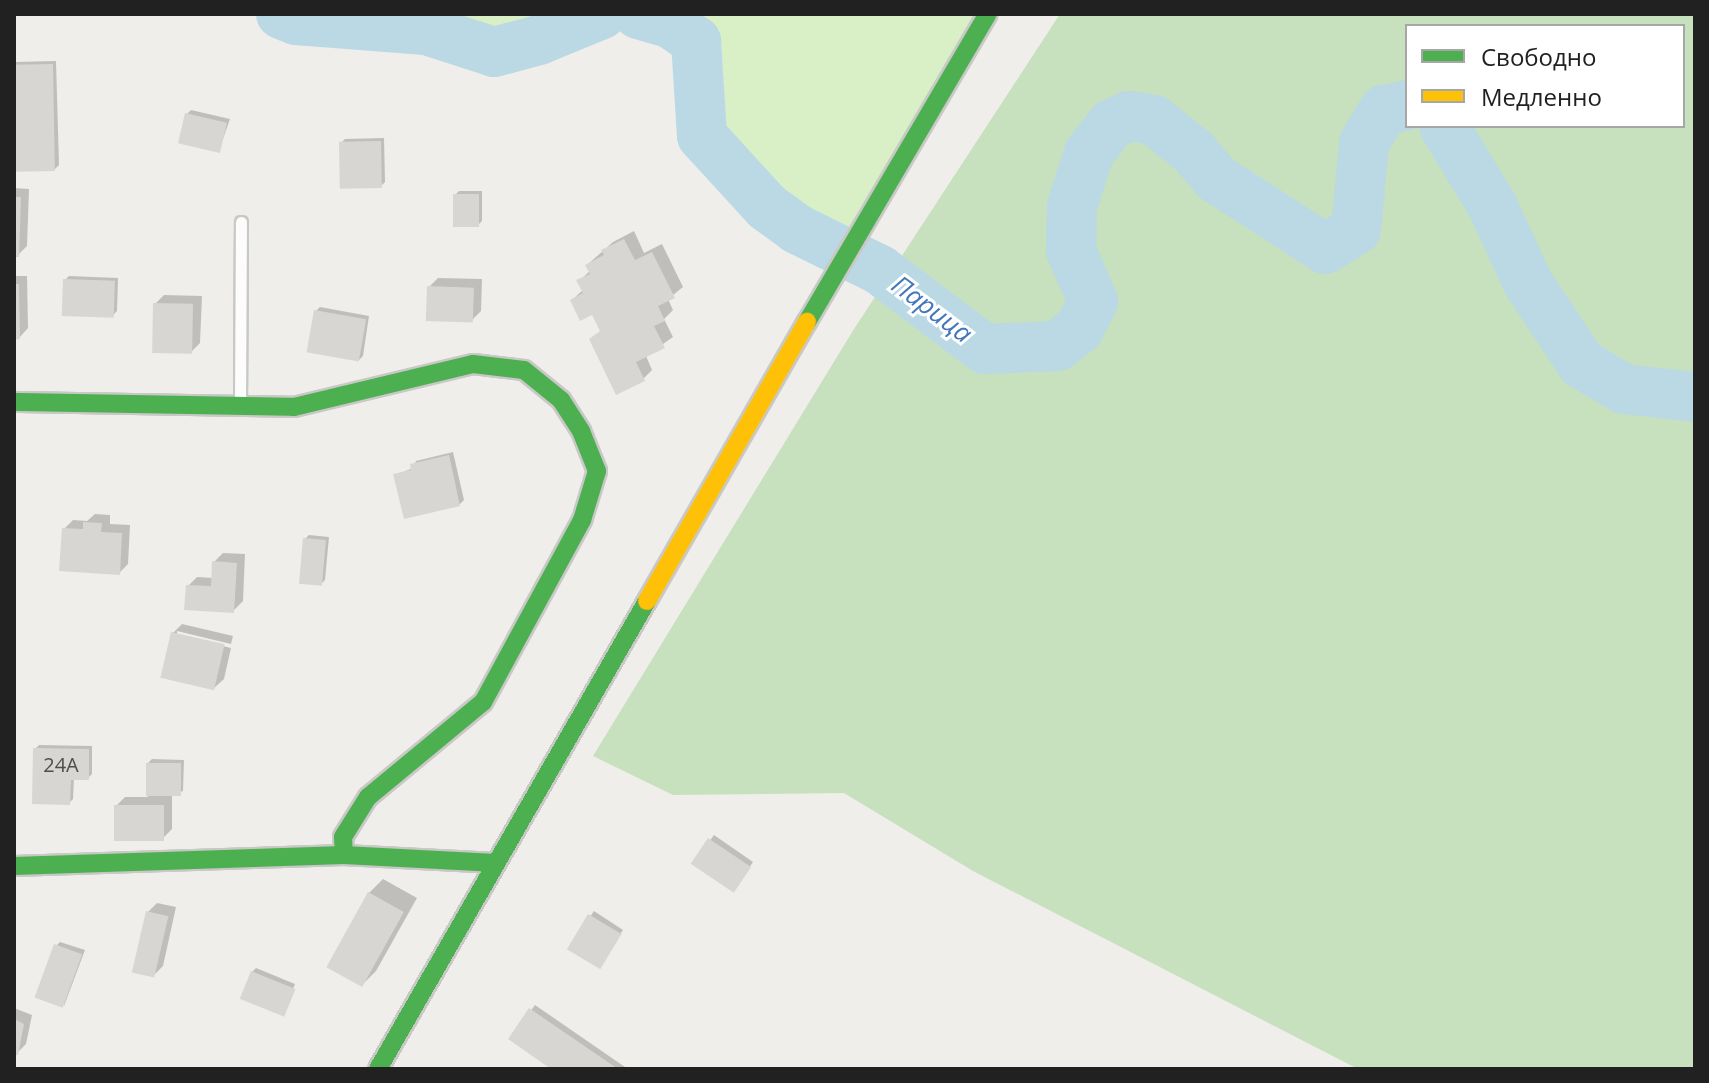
<!DOCTYPE html>
<html>
<head>
<meta charset="utf-8">
<style>
	body { margin:0 }
	#map { position:relative; width:1709px; height:1083px; overflow:hidden; background:#efeeea; font-family:"Open Sans",sans-serif }
	div>[style] { position:absolute }
	.grass>* { inset:0; background:#d9efc6 }
	.forest>* { inset:0; background:#c7e0bd }
	.shadow>* { inset:0; background:#0003 }
	.river>* { height:50px; margin:-25px; padding:0 25px; transform-origin:25px; border-radius:25px; background:#bad9e5 }
	.building>* { inset:0; background:#d7d6d2; transform-origin:0 0 }
	.roads { filter:drop-shadow(2px 0 #c8c8c6) drop-shadow(-2px 0 #c8c8c6) drop-shadow(0 2px #c8c8c6) drop-shadow(0 -2px #c8c8c6) }
	.lane>* { height:11px; margin:-5.5px; padding:0 5.5px; transform-origin:5.5px; border-radius:5.5px; background:#fdfcfc }
	.fast>* { height:18px; margin:-9px; padding:0 9px; transform-origin:9px; border-radius:9px; background:#4caf50 }
	.slow>* { height:18px; margin:-9px; padding:0 9px; transform-origin:9px; border-radius:9px; background:#ffc107 }
	span { translate:-50% -50%; white-space:nowrap; text-align:center; line-height:1.15; -webkit-text-stroke:6px #fff; paint-order:stroke }
	.number-label { font-size:20px; color:#4e4e4d }
	.number-label span { -webkit-text-stroke-width:0 }
	.water-label { font-size:26px; color:#4477ba; font-style:italic }
	.frame { position:absolute; inset:0; border:16px solid #212121; pointer-events:none }
	.legend { position:absolute; left:1405px; top:24px; width:280px; height:104px; box-sizing:border-box; background:#fff; border:2px solid #a6a6a6; margin:0; padding:10px 14px; list-style:none; font-size:24px; color:#212121 }
	.legend li { display:flex; align-items:center; gap:16px; height:40px }
	.legend b { width:40px; border:2px solid #a6a6a6 }
</style>
</head>
<body>
<div id="map">
	<div class="grass">
		<div style="clip-path:polygon(281px 14px,602px 14px,539px 40px,494px 52px,426px 30px,296px 20px)"></div>
		<div style="clip-path:polygon(638px 14px,988px 14px,863px 224px,818px 238px,797px 229px,767px 207px,702px 136px,696px 41px,669px 23px)"></div>
	</div>
	<div class="forest">
		<div style="clip-path:polygon(evenodd,1060px 14px,1695px 14px,1695px 1069px,1358px 1069px,973px 871px,844px 793px,673px 795px,593px 756px,854px 329px,1060px 14px,1407px 26px,1683px 26px,1683px 126px,1407px 126px,1407px 26px)"></div>
	</div>
	<div class="shadow">
		<div style="clip-path:polygon(56px 61px,59px 165px,55px 169px,14px 170px,14px 62px)"></div>
		<div style="clip-path:polygon(191px 110px,230px 119px,219px 150px,187px 114px)"></div>
		<div style="clip-path:polygon(384px 138px,385px 182px,381px 186px,341px 143px,345px 139px)"></div>
		<div style="clip-path:polygon(14px 188px,29px 189px,27px 246px,18px 255px,14px 255px)"></div>
		<div style="clip-path:polygon(459px 191px,482px 191px,482px 221px,478px 225px,455px 195px)"></div>
		<div style="clip-path:polygon(634px 231px,644px 253px,662px 244px,683px 287px,668px 299px,673px 310px,664px 319px,673px 337px,646px 356px,652px 370px,643px 379px,602px 329px,593px 312px,572px 300px,583px 290px,579px 281px,590px 271px,587px 265px,613px 242px)"></div>
		<div style="clip-path:polygon(14px 276px,27px 276px,28px 328px,19px 338px,14px 338px)"></div>
		<div style="clip-path:polygon(69px 276px,118px 278px,117px 311px,113px 315px,65px 280px)"></div>
		<div style="clip-path:polygon(438px 278px,482px 279px,481px 311px,472px 320px,429px 287px)"></div>
		<div style="clip-path:polygon(164px 295px,202px 296px,200px 343px,191px 352px,155px 304px)"></div>
		<div style="clip-path:polygon(320px 307px,369px 316px,363px 356px,359px 360px,316px 311px)"></div>
		<div style="clip-path:polygon(453px 452px,464px 500px,460px 504px,396px 475px,413px 468px,416px 461px)"></div>
		<div style="clip-path:polygon(95px 514px,110px 515px,110px 524px,130px 525px,128px 564px,119px 573px,64px 529px,73px 520px,87px 521px)"></div>
		<div style="clip-path:polygon(309px 535px,329px 537px,325px 580px,321px 584px,305px 539px)"></div>
		<div style="clip-path:polygon(223px 553px,245px 554px,243px 601px,234px 610px,188px 586px,197px 577px,213px 578px,214px 562px)"></div>
		<div style="clip-path:polygon(182px 624px,233px 636px,231px 644px,177px 631px,177px 635px,231px 648px,224px 679px,214px 688px,173px 633px)"></div>
		<div style="clip-path:polygon(39px 745px,92px 746px,92px 774px,88px 778px,74px 778px,73px 799px,69px 803px,35px 749px)"></div>
		<div style="clip-path:polygon(152px 759px,184px 760px,183px 791px,172px 795px,172px 829px,163px 838px,116px 806px,125px 797px,148px 797px,148px 763px)"></div>
		<div style="clip-path:polygon(714px 835px,753px 862px,737px 887px,693px 864px)"></div>
		<div style="clip-path:polygon(383px 879px,417px 898px,376px 971px,362px 985px,369px 893px)"></div>
		<div style="clip-path:polygon(157px 903px,176px 907px,163px 966px,154px 975px,148px 912px)"></div>
		<div style="clip-path:polygon(594px 911px,623px 930px,601px 964px,568px 949px)"></div>
		<div style="clip-path:polygon(60px 942px,85px 950px,64px 1006px,56px 946px)"></div>
		<div style="clip-path:polygon(256px 968px,295px 984px,283px 1012px,252px 972px)"></div>
		<div style="clip-path:polygon(535px 1005px,625px 1067px,624px 1069px,555px 1069px,511px 1038px)"></div>
		<div style="clip-path:polygon(14px 1008px,32px 1015px,26px 1044px,17px 1053px,14px 1053px)"></div>
	</div>
	<div class="river">
		<div style="left:281px;top:14px;width:16px;rotate:22deg"></div>
		<div style="left:296px;top:20px;width:130px;rotate:4.4deg"></div>
		<div style="left:426px;top:30px;width:71px;rotate:17.9deg"></div>
		<div style="left:494px;top:52px;width:47px;rotate:-14.9deg"></div>
		<div style="left:539px;top:40px;width:68px;rotate:-22.4deg"></div>
		<div style="left:638px;top:14px;width:33px;rotate:16deg"></div>
		<div style="left:670px;top:23px;width:32px;rotate:35deg"></div>
		<div style="left:696px;top:41px;width:95px;rotate:86.4deg"></div>
		<div style="left:702px;top:136px;width:96px;rotate:47.5deg"></div>
		<div style="left:767px;top:207px;width:37px;rotate:36deg"></div>
		<div style="left:797px;top:229px;width:93px;rotate:26.3deg"></div>
		<div style="left:880px;top:270px;width:131px;rotate:37deg"></div>
		<div style="left:985px;top:349px;width:72px;rotate:-2.4deg"></div>
		<div style="left:1057px;top:346px;width:28px;rotate:-38deg"></div>
		<div style="left:1079px;top:329px;width:31px;rotate:-63deg"></div>
		<div style="left:1093px;top:301px;width:55px;rotate:-113.7deg"></div>
		<div style="left:1071px;top:251px;width:45px;rotate:-88.7deg"></div>
		<div style="left:1072px;top:206px;width:56px;rotate:-72.2deg"></div>
		<div style="left:1089px;top:153px;width:37px;rotate:-52deg"></div>
		<div style="left:1112px;top:124px;width:19px;rotate:-25deg"></div>
		<div style="left:1129px;top:116px;width:25px;rotate:9deg"></div>
		<div style="left:1154px;top:120px;width:51px;rotate:38.7deg"></div>
		<div style="left:1194px;top:152px;width:35px;rotate:50deg"></div>
		<div style="left:1217px;top:179px;width:129px;rotate:32.9deg"></div>
		<div style="left:1325px;top:249px;width:36px;rotate:-32deg"></div>
		<div style="left:1356px;top:230px;width:87px;rotate:-84.7deg"></div>
		<div style="left:1364px;top:143px;width:39px;rotate:-59deg"></div>
		<div style="left:1384px;top:110px;width:24px;rotate:-12deg"></div>
		<div style="left:1444px;top:126px;width:95px;rotate:58.8deg"></div>
		<div style="left:1493px;top:207px;width:84px;rotate:65.3deg"></div>
		<div style="left:1528px;top:283px;width:97px;rotate:56.3deg"></div>
		<div style="left:1582px;top:364px;width:49px;rotate:30.8deg"></div>
		<div style="left:1624px;top:389px;width:71px;rotate:6.4deg"></div>
	</div>
	<div class="building">
		<div style="left:53px;top:64px;width:107px;height:39px;rotate:89deg"></div>
		<div style="left:185px;top:113px;width:43px;height:31px;rotate:13deg"></div>
		<div style="left:381px;top:141px;width:47px;height:42px;rotate:89deg"></div>
		<div style="left:453px;top:194px;width:26px;height:33px"></div>
		<div style="clip-path:polygon(14px 197px,21px 197px,19px 257px,14px 257px)"></div>
		<div style="clip-path:polygon(624px 239px,635px 260px,652px 252px,675px 298px,658px 306px,665px 321px,654px 326px,665px 348px,636px 362px,645px 381px,616px 395px,589px 339px,600px 331px,592px 315px,580px 321px,570px 300px,583px 293px,576px 280px,590px 274px,585px 265px,604px 255px,601px 250px)"></div>
		<div style="left:63px;top:279px;width:52px;height:37px;rotate:2deg"></div>
		<div style="clip-path:polygon(14px 284px,19px 284px,20px 339px,14px 340px)"></div>
		<div style="left:427px;top:286px;width:47px;height:35px;rotate:2deg"></div>
		<div style="left:153px;top:303px;width:40px;height:50px;rotate:1deg"></div>
		<div style="left:314px;top:310px;width:53px;height:43px;rotate:10deg"></div>
		<div style="clip-path:polygon(449px 455px,460px 506px,404px 519px,393px 474px,411px 470px,410px 464px)"></div>
		<div style="clip-path:polygon(83px 522px,102px 523px,101px 532px,122px 533px,120px 575px,59px 571px,62px 528px,83px 529px)"></div>
		<div style="left:303px;top:538px;width:23px;height:46px;rotate:5deg"></div>
		<div style="clip-path:polygon(212px 561px,237px 563px,234px 613px,184px 610px,186px 585px,211px 586px)"></div>
		<div style="left:171px;top:632px;width:55px;height:47px;rotate:13deg"></div>
		<div style="clip-path:polygon(33px 748px,89px 749px,89px 780px,71px 780px,70px 805px,32px 804px)"></div>
		<div style="left:146px;top:763px;width:35px;height:33px"></div>
		<div style="left:114px;top:805px;width:50px;height:36px"></div>
		<div style="left:708px;top:838px;width:52px;height:31px;rotate:34deg"></div>
		<div style="left:368px;top:892px;width:41px;height:86px;rotate:29deg"></div>
		<div style="left:146px;top:911px;width:23px;height:63px;rotate:13deg"></div>
		<div style="left:588px;top:914px;width:39px;height:41px;rotate:31deg"></div>
		<div style="left:54px;top:944px;width:30px;height:57px;rotate:20deg"></div>
		<div style="left:251px;top:971px;width:48px;height:30px;rotate:22deg"></div>
		<div style="clip-path:polygon(529px 1008px,618px 1069px,551px 1069px,508px 1039px)"></div>
		<div style="clip-path:polygon(14px 1019px,24px 1024px,18px 1055px,14px 1055px)"></div>
	</div>
	<div class="roads">
		<div class="lane">
			<div style="left:240px;top:405px;width:183px;rotate:-89.7deg"></div>
		</div>
		<div class="fast">
			<div style="left:807px;top:322px;width:357px;rotate:-59.6deg"></div>
			<div style="left:14px;top:402px;width:280px;rotate:1deg"></div>
			<div style="left:294px;top:407px;width:184px;rotate:-13.5deg"></div>
			<div style="left:473px;top:364px;width:51px;rotate:6.7deg"></div>
			<div style="left:524px;top:370px;width:48px;rotate:39deg"></div>
			<div style="left:561px;top:400px;width:37px;rotate:57deg"></div>
			<div style="left:581px;top:431px;width:43px;rotate:68.2deg"></div>
			<div style="left:597px;top:471px;width:51px;rotate:107deg"></div>
			<div style="left:582px;top:520px;width:207px;rotate:118.5deg"></div>
			<div style="left:483px;top:702px;width:149px;rotate:140.4deg"></div>
			<div style="left:368px;top:797px;width:47px;rotate:122deg"></div>
			<div style="left:343px;top:837px;width:18px;rotate:87deg"></div>
			<div style="left:14px;top:866px;width:330px;rotate:-1.9deg"></div>
			<div style="left:344px;top:855px;width:152px;rotate:3deg"></div>
			<div style="left:378px;top:1069px;width:540px;rotate:-60.11deg"></div>
		</div>
		<div class="slow">
			<div style="left:647px;top:601px;width:322px;rotate:-60.2deg"></div>
		</div>
	</div>
	<div class="number-label">
		<span style="left:61px;top:764px">24А</span>
	</div>
	<div class="water-label">
		<span style="left:932px;top:309px;rotate:37deg">Парица</span>
	</div>
	<div class="frame"></div>
	<ul class="legend">
	<li><b style="height:10px;background:#4caf50"></b>Свободно</li>
	<li><b style="height:10px;background:#ffc107"></b>Медленно</li>
	</ul>
</div>
</body>
</html>
